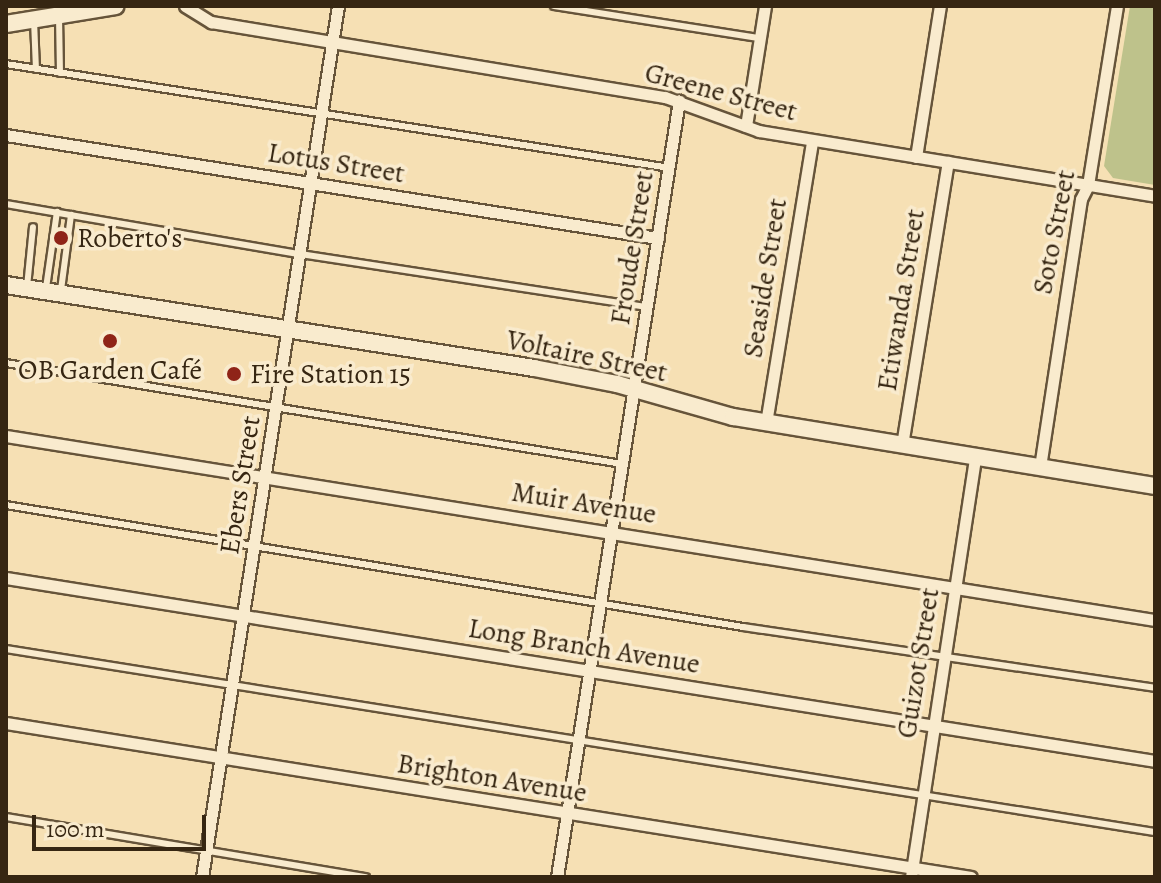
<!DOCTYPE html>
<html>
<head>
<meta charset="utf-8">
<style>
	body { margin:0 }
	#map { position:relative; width:1161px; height:883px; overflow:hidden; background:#f6e0b4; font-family:Alegreya,serif }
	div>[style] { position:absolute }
	.green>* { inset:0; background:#bec28b }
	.roads { filter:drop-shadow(2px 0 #66543a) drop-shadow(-2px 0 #66543a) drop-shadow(0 2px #66543a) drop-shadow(0 -2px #66543a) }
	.lane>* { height:6px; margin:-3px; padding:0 3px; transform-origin:3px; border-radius:3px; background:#f9ebce }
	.street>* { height:11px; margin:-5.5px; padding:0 5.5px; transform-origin:5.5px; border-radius:5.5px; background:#f9ebce }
	.secondary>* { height:16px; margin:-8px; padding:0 8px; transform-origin:8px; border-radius:8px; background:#f9ebce }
	.dots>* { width:22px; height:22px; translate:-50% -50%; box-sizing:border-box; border:4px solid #f9ebce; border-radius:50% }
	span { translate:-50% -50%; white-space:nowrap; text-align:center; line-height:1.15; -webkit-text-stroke:7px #f9ebce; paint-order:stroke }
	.street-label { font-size:28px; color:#362612 }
	.poi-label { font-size:28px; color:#362612 }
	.left { translate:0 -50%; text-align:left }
	.frame { position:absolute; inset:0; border:8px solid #362612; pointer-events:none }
	.scale { position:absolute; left:32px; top:815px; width:174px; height:36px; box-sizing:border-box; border:4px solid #362612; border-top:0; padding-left:10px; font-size:24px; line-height:28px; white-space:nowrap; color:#362612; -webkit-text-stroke:6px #f9ebce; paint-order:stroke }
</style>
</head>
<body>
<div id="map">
	<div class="green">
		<div style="clip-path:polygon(1130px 6px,1155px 6px,1155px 185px,1113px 178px,1104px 166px)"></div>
	</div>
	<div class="roads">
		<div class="lane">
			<div style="left:554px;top:6px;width:207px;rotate:8.9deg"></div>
			<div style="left:59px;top:16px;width:57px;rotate:89deg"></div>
			<div style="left:34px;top:20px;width:49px;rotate:87.7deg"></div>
			<div style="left:6px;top:64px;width:672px;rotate:8.9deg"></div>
			<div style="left:6px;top:204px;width:298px;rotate:9.7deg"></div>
			<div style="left:300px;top:254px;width:350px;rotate:8.7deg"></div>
			<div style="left:27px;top:287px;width:60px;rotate:-84.3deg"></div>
			<div style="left:46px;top:288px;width:77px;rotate:-81.8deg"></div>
			<div style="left:61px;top:290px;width:76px;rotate:-82.4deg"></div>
			<div style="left:6px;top:363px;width:624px;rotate:9.31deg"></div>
			<div style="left:6px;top:505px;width:747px;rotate:9.4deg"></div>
			<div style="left:743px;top:627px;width:416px;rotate:8.4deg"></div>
			<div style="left:6px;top:649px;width:1163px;rotate:9.05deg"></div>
			<div style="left:6px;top:817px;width:365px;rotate:9.5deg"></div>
		</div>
		<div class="street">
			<div style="left:185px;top:6px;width:31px;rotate:32deg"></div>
			<div style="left:211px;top:22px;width:460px;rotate:9.4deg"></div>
			<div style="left:665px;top:97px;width:100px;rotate:19.9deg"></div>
			<div style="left:759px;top:131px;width:401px;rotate:9.3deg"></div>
			<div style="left:746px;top:126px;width:121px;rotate:-81deg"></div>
			<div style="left:6px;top:135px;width:660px;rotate:8.98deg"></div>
			<div style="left:916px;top:157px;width:153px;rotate:-81deg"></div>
			<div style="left:766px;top:423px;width:286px;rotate:-80.7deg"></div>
			<div style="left:6px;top:436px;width:1164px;rotate:9.1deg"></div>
			<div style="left:902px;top:445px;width:287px;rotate:-80.8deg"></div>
			<div style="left:1040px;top:467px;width:271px;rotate:-81.3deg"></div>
			<div style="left:1081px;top:199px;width:16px;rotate:-63deg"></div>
			<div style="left:1088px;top:185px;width:181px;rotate:-80.8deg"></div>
			<div style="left:6px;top:578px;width:1163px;rotate:9.05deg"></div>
			<div style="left:6px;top:723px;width:977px;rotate:9.07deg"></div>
			<div style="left:202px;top:877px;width:882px;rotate:-81.13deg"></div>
			<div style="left:557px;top:877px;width:786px;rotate:-81.07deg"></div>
			<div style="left:911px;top:877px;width:425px;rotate:-81.3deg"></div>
		</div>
		<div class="secondary">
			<div style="left:6px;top:24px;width:111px;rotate:-9.3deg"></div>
			<div style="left:6px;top:285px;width:534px;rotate:8.93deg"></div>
			<div style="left:534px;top:368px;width:85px;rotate:10.9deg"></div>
			<div style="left:617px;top:384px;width:121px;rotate:15.9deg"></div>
			<div style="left:733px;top:417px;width:428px;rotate:9.3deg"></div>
		</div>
	</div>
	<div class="dots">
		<div style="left:61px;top:238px;background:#8f2418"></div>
		<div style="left:110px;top:341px;background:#8f2418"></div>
		<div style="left:234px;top:374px;background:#8f2418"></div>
	</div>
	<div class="street-label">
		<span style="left:721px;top:92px;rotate:15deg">Greene Street</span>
		<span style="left:336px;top:163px;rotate:9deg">Lotus Street</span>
		<span style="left:1054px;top:232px;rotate:-79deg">Soto Street</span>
		<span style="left:632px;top:248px;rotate:-81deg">Froude Street</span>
		<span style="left:765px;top:278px;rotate:-81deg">Seaside Street</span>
		<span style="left:901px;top:300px;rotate:-81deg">Etiwanda Street</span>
		<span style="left:587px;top:356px;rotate:12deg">Voltaire Street</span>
		<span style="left:240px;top:485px;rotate:-81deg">Ebers Street</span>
		<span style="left:584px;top:503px;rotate:9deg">Muir Avenue</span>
		<span style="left:584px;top:646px;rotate:9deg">Long Branch Avenue</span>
		<span style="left:918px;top:663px;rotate:-81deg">Guizot Street</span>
		<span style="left:492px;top:778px;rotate:9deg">Brighton Avenue</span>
	</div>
	<div class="poi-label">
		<span class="left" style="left:77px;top:238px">Roberto's</span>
		<span style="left:110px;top:370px">OB Garden Café</span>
		<span class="left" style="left:250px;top:374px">Fire Station 15</span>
	</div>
	<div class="frame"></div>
	<div class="scale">100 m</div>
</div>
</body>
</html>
